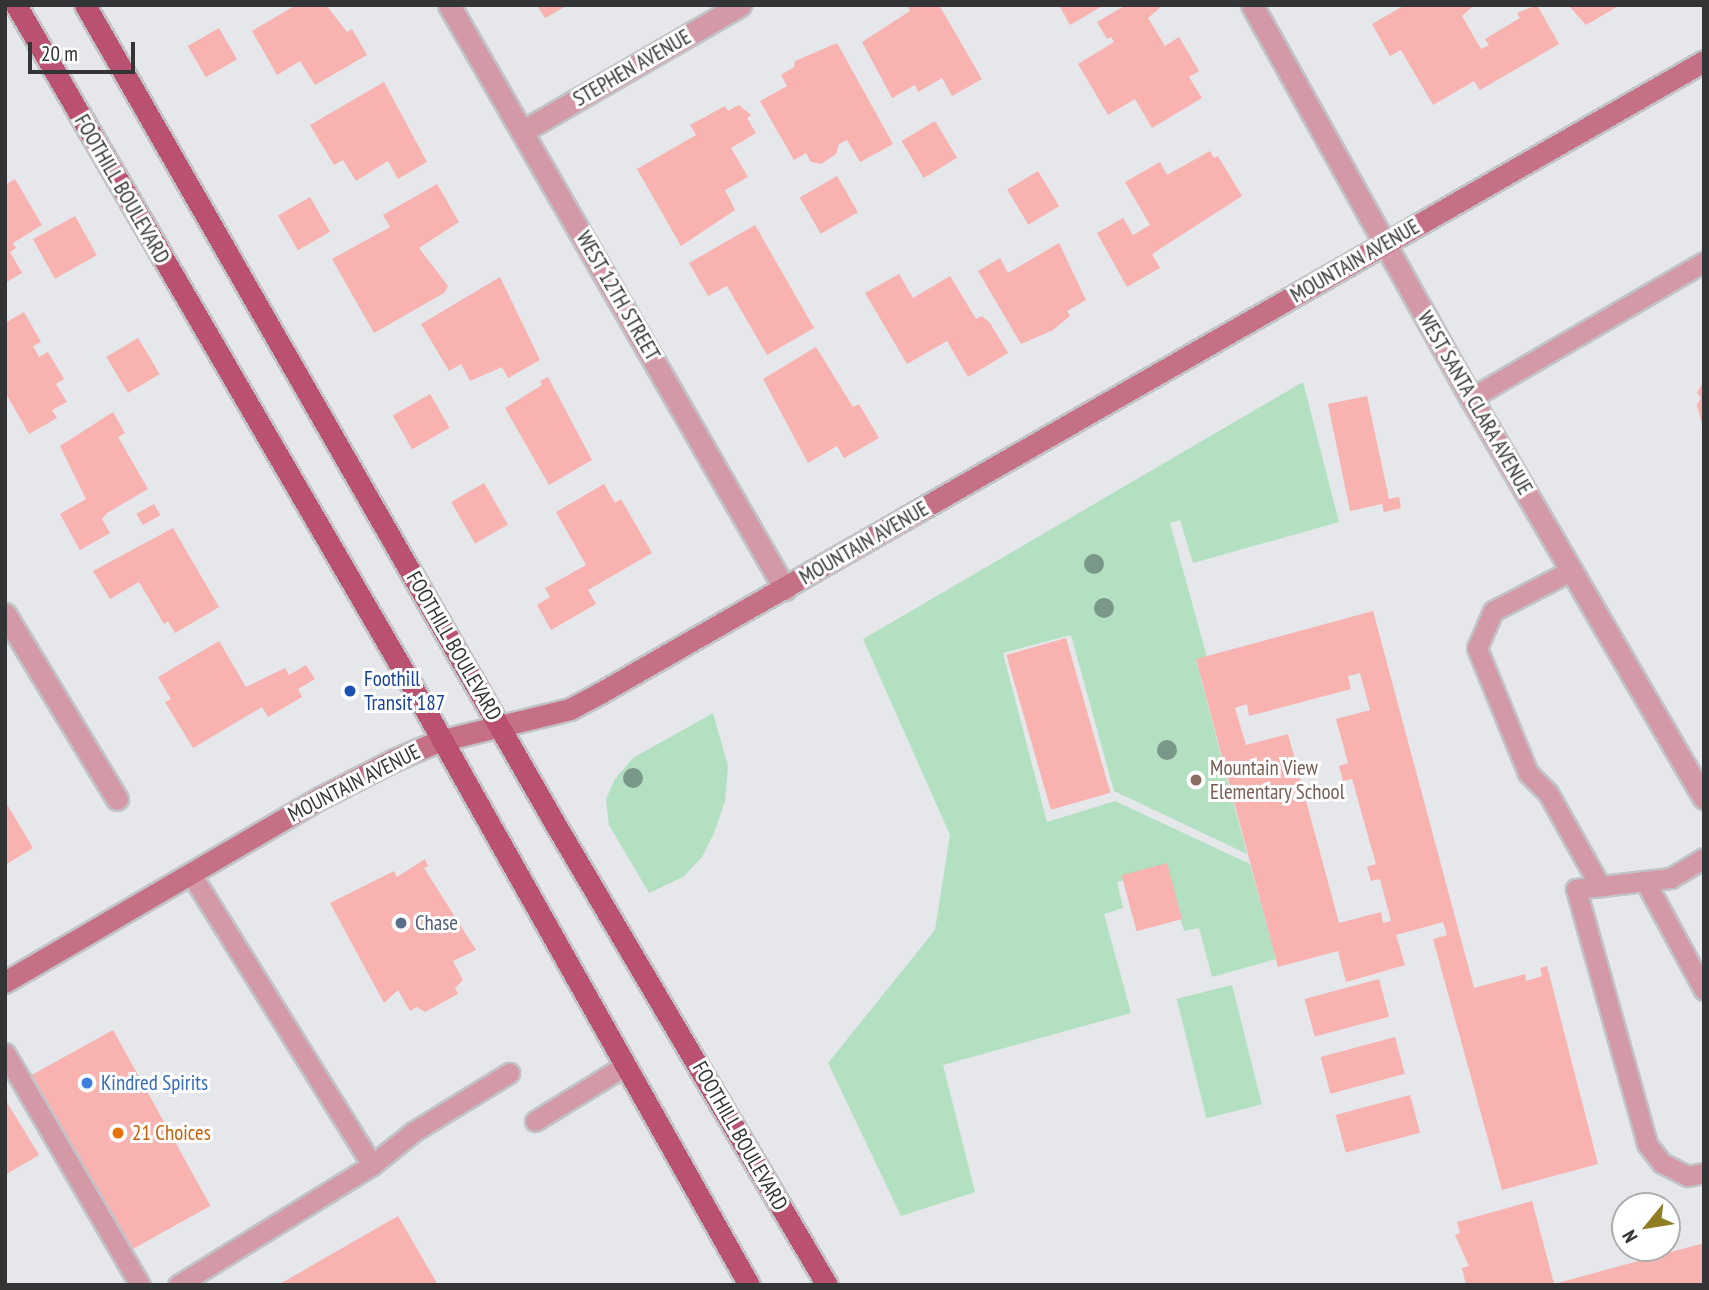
<!DOCTYPE html>
<html>
<head>
<meta charset="utf-8">
<style>
	body { margin:0 }
	#map { position:relative; width:1709px; height:1290px; overflow:hidden; background:#e5e7eb; font-family:"PT Sans Narrow",sans-serif }
	div>[style] { position:absolute }
	.green>* { inset:0; background:#b3e0c1; transform-origin:0 0 }
	.building>* { inset:0; background:#f8b2b0; transform-origin:0 0 }
	.roads { filter:drop-shadow(2px 0 #c1c3c7) drop-shadow(-2px 0 #c1c3c7) drop-shadow(0 2px #c1c3c7) drop-shadow(0 -2px #c1c3c7) }
	.lane>* { height:19px; margin:-9.5px; padding:0 9.5px; transform-origin:9.5px; border-radius:9.5px; background:#d499a6 }
	.street>* { height:21px; margin:-10.5px; padding:0 10.5px; transform-origin:10.5px; border-radius:10.5px; background:#d499a6 }
	.secondary>* { height:21px; margin:-10.5px; padding:0 10.5px; transform-origin:10.5px; border-radius:10.5px; background:#c67086 }
	.primary>* { height:21px; margin:-10.5px; padding:0 10.5px; transform-origin:10.5px; border-radius:10.5px; background:#ba5170 }
	.trees>* { width:20px; height:20px; margin:-10px; border-radius:50%; background:#799889 }
	.dots>* { width:19px; height:19px; translate:-50% -50%; box-sizing:border-box; border:4px solid #fff; border-radius:50% }
	span { translate:-50% -50%; white-space:nowrap; text-align:center; line-height:1.15; -webkit-text-stroke:6px #fff; paint-order:stroke }
	.street-label { font-size:21px; color:#333435 }
	.transit-label { font-size:21px; color:#164399 }
	.left { translate:0 -50%; text-align:left }
	.education-label { font-size:21px; color:#785e54 }
	.service-label { font-size:21px; color:#4e5e75 }
	.shop-label { font-size:21px; color:#366cbe }
	.food-label { font-size:21px; color:#c56008 }
	.frame { position:absolute; inset:0; border:7px solid #333435; pointer-events:none }
	.north { position:absolute; left:1611px; top:1192px; width:70px; height:70px; box-sizing:border-box; background:#fff; border:2px solid #adaeae; border-radius:50%; rotate:240deg; font-size:19px; font-weight:700; line-height:28px; text-align:center; color:#333435 }
	.north::after { content:''; display:block; margin:auto; width:24px; height:32px; background:#8f7c23; clip-path:polygon(50% 0,100% 100%,50% 72%,0 100%) }
	.scale { position:absolute; left:28px; top:42px; width:107px; height:32px; box-sizing:border-box; border:4px solid #333435; border-top:0; padding-left:9px; font-size:21px; line-height:24px; white-space:nowrap; color:#333435; -webkit-text-stroke:5px #fff; paint-order:stroke }
</style>
</head>
<body>
<div id="map">
	<div class="green">
		<div style="clip-path:polygon(1303px 382px,1339px 522px,1193px 563px,1180px 520px,1170px 523px,1207px 657px,1196px 660px,1247px 854px,1114px 791px,1071px 635px,1003px 653px,1047px 822px,1115px 801px,1250px 864px,1276px 959px,1212px 977px,1199px 928px,1184px 931px,1167px 868px,1117px 882px,1123px 908px,1104px 914px,1131px 1013px,943px 1065px,975px 1192px,901px 1216px,828px 1063px,935px 930px,950px 835px,863px 639px)"></div>
		<div style="clip-path:polygon(713px 713px,728px 766px,725px 801px,714px 833px,702px 857px,683px 877px,649px 893px,609px 825px,606px 799px,615px 779px,633px 758px)"></div>
		<div style="left:1232px;top:985px;width:123px;height:57px;rotate:76deg"></div>
	</div>
	<div class="building">
		<div style="clip-path:polygon(296px 5px,326px 5px,347px 32px,352px 29px,367px 55px,315px 85px,300px 61px,277px 75px,252px 31px)"></div>
		<div style="clip-path:polygon(537px 5px,568px 5px,545px 18px)"></div>
		<div style="clip-path:polygon(907px 5px,939px 5px,982px 79px,952px 96px,942px 78px,918px 92px,915px 85px,892px 98px,862px 42px,910px 11px)"></div>
		<div style="clip-path:polygon(1059px 5px,1104px 5px,1070px 25px)"></div>
		<div style="clip-path:polygon(1126px 5px,1163px 5px,1148px 18px,1165px 46px,1179px 37px,1199px 71px,1189px 77px,1202px 98px,1152px 128px,1135px 99px,1108px 115px,1078px 64px,1114px 42px,1111px 37px,1107px 39px,1097px 22px)"></div>
		<div style="clip-path:polygon(1405px 5px,1474px 5px,1462px 16px,1481px 49px,1489px 45px,1485px 39px,1520px 18px,1517px 13px,1537px 5px,1559px 44px,1480px 90px,1474px 81px,1433px 105px,1401px 50px,1390px 56px,1372px 24px)"></div>
		<div style="clip-path:polygon(1568px 5px,1620px 5px,1586px 25px)"></div>
		<div style="left:219px;top:28px;width:36px;height:36px;rotate:60deg"></div>
		<div style="clip-path:polygon(837px 43px,893px 144px,860px 162px,847px 140px,839px 144px,836px 154px,821px 164px,811px 162px,806px 153px,794px 160px,760px 101px,787px 86px,781px 75px,794px 67px,795px 61px)"></div>
		<div style="clip-path:polygon(384px 82px,427px 162px,398px 179px,388px 161px,356px 181px,343px 160px,334px 165px,310px 125px)"></div>
		<div style="clip-path:polygon(739px 105px,751px 115px,747px 118px,756px 133px,731px 148px,748px 177px,725px 190px,735px 210px,681px 246px,637px 169px,696px 135px,690px 125px,725px 106px,728px 111px)"></div>
		<div style="left:935px;top:121px;width:43px;height:39px;rotate:59deg"></div>
		<div style="clip-path:polygon(1210px 151px,1214px 158px,1218px 156px,1242px 196px,1152px 254px,1160px 268px,1127px 287px,1097px 233px,1123px 218px,1133px 235px,1150px 225px,1125px 182px,1160px 162px,1167px 175px)"></div>
		<div style="left:1038px;top:171px;width:41px;height:36px;rotate:59deg"></div>
		<div style="left:837px;top:176px;width:42px;height:43px;rotate:60deg"></div>
		<div style="clip-path:polygon(15px 179px,42px 225px,13px 243px,16px 248px,10px 252px,22px 273px,5px 283px,5px 185px)"></div>
		<div style="clip-path:polygon(437px 184px,459px 222px,419px 248px,448px 286px,444px 293px,374px 333px,332px 259px,390px 227px,383px 215px)"></div>
		<div style="left:310px;top:197px;width:40px;height:37px;rotate:60deg"></div>
		<div style="left:75px;top:216px;width:45px;height:48px;rotate:61deg"></div>
		<div style="clip-path:polygon(755px 225px,814px 328px,767px 355px,727px 286px,708px 296px,689px 263px)"></div>
		<div style="clip-path:polygon(1059px 243px,1086px 300px,1067px 311px,1070px 316px,1053px 330px,1021px 344px,978px 271px,1000px 258px,1008px 273px)"></div>
		<div style="clip-path:polygon(899px 274px,913px 298px,950px 276px,976px 319px,982px 316px,990px 323px,1008px 353px,968px 377px,947px 341px,907px 364px,865px 293px)"></div>
		<div style="clip-path:polygon(500px 277px,540px 360px,508px 378px,502px 367px,470px 381px,461px 364px,449px 371px,421px 324px)"></div>
		<div style="clip-path:polygon(24px 312px,41px 342px,33px 346px,39px 357px,48px 352px,64px 379px,56px 384px,67px 402px,52px 410px,57px 418px,29px 434px,5px 392px,5px 323px)"></div>
		<div style="left:138px;top:338px;width:42px;height:37px;rotate:59deg"></div>
		<div style="clip-path:polygon(816px 347px,853px 407px,859px 404px,879px 438px,844px 458px,837px 446px,808px 463px,763px 379px)"></div>
		<div style="clip-path:polygon(548px 377px,592px 460px,549px 485px,505px 408px,542px 385px,540px 381px)"></div>
		<div style="clip-path:polygon(1704px 380px,1704px 429px,1703px 429px,1697px 405px,1701px 398px,1697px 393px)"></div>
		<div style="left:430px;top:394px;width:39px;height:43px;rotate:60deg"></div>
		<div style="clip-path:polygon(1367px 396px,1389px 499px,1399px 497px,1401px 508px,1384px 512px,1382px 504px,1350px 511px,1328px 404px)"></div>
		<div style="clip-path:polygon(113px 412px,125px 433px,118px 437px,148px 489px,107px 513px,102px 519px,110px 533px,80px 550px,60px 514px,86px 499px,60px 446px)"></div>
		<div style="left:484px;top:483px;width:48px;height:38px;rotate:60deg"></div>
		<div style="clip-path:polygon(604px 484px,615px 503px,621px 499px,652px 553px,588px 590px,596px 604px,551px 630px,537px 605px,550px 597px,545px 588px,586px 565px,556px 512px)"></div>
		<div style="left:154px;top:504px;width:13px;height:20px;rotate:61deg"></div>
		<div style="clip-path:polygon(173px 528px,219px 607px,175px 633px,168px 621px,164px 624px,139px 582px,110px 599px,93px 571px)"></div>
		<div style="clip-path:polygon(evenodd,1373px 611px,1474px 988px,1525px 974px,1526px 981px,1542px 976px,1540px 968px,1547px 966px,1598px 1164px,1502px 1190px,1433px 939px,1447px 935px,1443px 922px,1396px 935px,1405px 965px,1346px 982px,1338px 951px,1278px 967px,1196px 659px,1373px 611px,1360px 673px,1370px 710px,1336px 719px,1348px 763px,1339px 766px,1343px 781px,1352px 779px,1376px 864px,1367px 867px,1371px 881px,1380px 879px,1391px 921px,1383px 923px,1381px 912px,1339px 923px,1288px 734px,1246px 745px,1235px 708px,1247px 704px,1249px 716px,1351px 689px,1348px 676px,1360px 673px)"></div>
		<div style="left:1066px;top:638px;width:161px;height:62px;rotate:74deg"></div>
		<div style="clip-path:polygon(219px 641px,246px 687px,285px 668px,289px 675px,306px 665px,315px 679px,298px 689px,302px 697px,268px 717px,262px 707px,193px 748px,165px 702px,171px 699px,158px 677px)"></div>
		<div style="clip-path:polygon(5px 801px,33px 848px,5px 865px)"></div>
		<div style="clip-path:polygon(425px 859px,428px 866px,424px 868px,476px 950px,453px 961px,463px 980px,455px 988px,458px 994px,425px 1012px,417px 1007px,410px 1011px,398px 990px,384px 1003px,330px 903px,394px 871px,397px 877px)"></div>
		<div style="left:1167px;top:863px;width:58px;height:47px;rotate:75deg"></div>
		<div style="left:1379px;top:979px;width:39px;height:77px;rotate:75deg"></div>
		<div style="left:113px;top:1030px;width:201px;height:93px;rotate:61deg"></div>
		<div style="left:1395px;top:1037px;width:38px;height:77px;rotate:75deg"></div>
		<div style="left:1410px;top:1095px;width:39px;height:77px;rotate:75deg"></div>
		<div style="clip-path:polygon(5px 1099px,39px 1155px,5px 1175px)"></div>
		<div style="clip-path:polygon(1532px 1201px,1554px 1284px,1704px 1243px,1704px 1285px,1466px 1285px,1462px 1268px,1469px 1266px,1455px 1235px,1460px 1233px,1457px 1222px)"></div>
		<div style="clip-path:polygon(398px 1216px,438px 1285px,278px 1285px)"></div>
	</div>
	<div class="roads">
		<div class="lane">
			<div style="left:1471px;top:398px;width:270px;rotate:-30.3deg"></div>
			<div style="left:1572px;top:570px;width:89px;rotate:152.6deg"></div>
			<div style="left:1493px;top:611px;width:40px;rotate:113.4deg"></div>
			<div style="left:1477px;top:648px;width:135px;rotate:67.8deg"></div>
			<div style="left:1528px;top:773px;width:28px;rotate:45deg"></div>
			<div style="left:1548px;top:793px;width:107px;rotate:60.8deg"></div>
			<div style="left:1704px;top:858px;width:39px;rotate:149deg"></div>
			<div style="left:1671px;top:878px;width:96px;rotate:173.4deg"></div>
			<div style="left:1576px;top:889px;width:265px;rotate:74.4deg"></div>
			<div style="left:1647px;top:1144px;width:24px;rotate:52deg"></div>
			<div style="left:1662px;top:1163px;width:29px;rotate:27deg"></div>
			<div style="left:1688px;top:1176px;width:16px;rotate:-11deg"></div>
			<div style="left:191px;top:874px;width:343px;rotate:58.1deg"></div>
			<div style="left:1645px;top:881px;width:124px;rotate:61.6deg"></div>
			<div style="left:5px;top:1053px;width:268px;rotate:59.8deg"></div>
			<div style="left:535px;top:1121px;width:105px;rotate:-31.7deg"></div>
			<div style="left:178px;top:1285px;width:228px;rotate:-31.7deg"></div>
			<div style="left:372px;top:1165px;width:53px;rotate:-38.8deg"></div>
			<div style="left:413px;top:1132px;width:113px;rotate:-31.6deg"></div>
		</div>
		<div class="street">
			<div style="left:449px;top:5px;width:674px;rotate:60.09deg"></div>
			<div style="left:1252px;top:5px;width:450px;rotate:60.9deg"></div>
			<div style="left:1471px;top:398px;width:463px;rotate:59.8deg"></div>
			<div style="left:523px;top:131px;width:251px;rotate:-30.1deg"></div>
			<div style="left:5px;top:614px;width:216px;rotate:58.8deg"></div>
		</div>
		<div class="secondary">
			<div style="left:5px;top:982px;width:365px;rotate:-30.3deg"></div>
			<div style="left:320px;top:798px;width:83px;rotate:-27.2deg"></div>
			<div style="left:394px;top:760px;width:49px;rotate:-22.9deg"></div>
			<div style="left:439px;top:741px;width:135px;rotate:-13.7deg"></div>
			<div style="left:570px;top:709px;width:34px;rotate:-28deg"></div>
			<div style="left:600px;top:693px;width:1272px;rotate:-29.79deg"></div>
		</div>
		<div class="primary">
			<div style="left:16px;top:5px;width:764px;rotate:59.81deg"></div>
			<div style="left:400px;top:665px;width:711px;rotate:60.62deg"></div>
			<div style="left:85px;top:5px;width:942px;rotate:60.14deg"></div>
			<div style="left:554px;top:822px;width:537px;rotate:59.48deg"></div>
		</div>
	</div>
	<div class="trees">
		<div style="left:1094px;top:564px"></div>
		<div style="left:1104px;top:608px"></div>
		<div style="left:1167px;top:750px"></div>
		<div style="left:633px;top:778px"></div>
	</div>
	<div class="dots">
		<div style="left:350px;top:691px;background:#1a4fb4"></div>
		<div style="left:1196px;top:780px;background:#8d6e63"></div>
		<div style="left:401px;top:923px;background:#5c6f8a"></div>
		<div style="left:87px;top:1083px;background:#3f7fe0"></div>
		<div style="left:118px;top:1133px;background:#e8710a"></div>
	</div>
	<div class="street-label">
		<span style="left:632px;top:68px;rotate:-30deg">STEPHEN AVENUE</span>
		<span style="left:122px;top:189px;rotate:60deg">FOOTHILL BOULEVARD</span>
		<span style="left:1355px;top:261px;rotate:-30deg">MOUNTAIN AVENUE</span>
		<span style="left:618px;top:296px;rotate:60deg">WEST 12TH STREET</span>
		<span style="left:1475px;top:403px;rotate:60deg">WEST SANTA CLARA AVENUE</span>
		<span style="left:864px;top:543px;rotate:-30deg">MOUNTAIN AVENUE</span>
		<span style="left:454px;top:646px;rotate:60deg">FOOTHILL BOULEVARD</span>
		<span style="left:354px;top:783px;rotate:-27deg">MOUNTAIN AVENUE</span>
		<span style="left:740px;top:1136px;rotate:60deg">FOOTHILL BOULEVARD</span>
	</div>
	<div class="transit-label">
		<span class="left" style="left:364px;top:691px">Foothill<br>Transit 187</span>
	</div>
	<div class="education-label">
		<span class="left" style="left:1210px;top:780px">Mountain View<br>Elementary School</span>
	</div>
	<div class="service-label">
		<span class="left" style="left:415px;top:923px">Chase</span>
	</div>
	<div class="shop-label">
		<span class="left" style="left:101px;top:1083px">Kindred Spirits</span>
	</div>
	<div class="food-label">
		<span class="left" style="left:132px;top:1133px">21 Choices</span>
	</div>
	<div class="frame"></div>
	<div class="north">N</div>
	<div class="scale">20 m</div>
</div>
</body>
</html>
